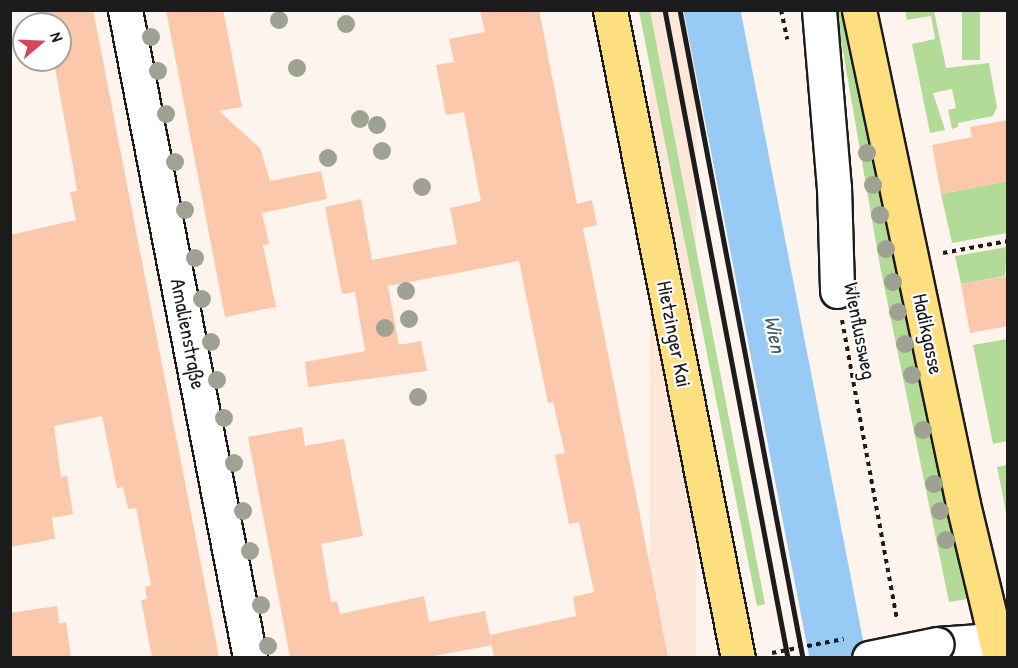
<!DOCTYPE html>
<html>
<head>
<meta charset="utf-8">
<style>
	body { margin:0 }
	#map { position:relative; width:1018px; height:668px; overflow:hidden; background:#fef4ee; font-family:"Patrick Hand",sans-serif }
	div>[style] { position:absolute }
	.built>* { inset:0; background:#fde7da; transform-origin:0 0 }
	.green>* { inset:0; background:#b3db98; transform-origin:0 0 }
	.river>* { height:56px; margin:-28px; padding:0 28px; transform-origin:28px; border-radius:28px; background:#97caf4 }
	.building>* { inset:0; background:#fcc8ac }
	.path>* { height:4px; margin-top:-2px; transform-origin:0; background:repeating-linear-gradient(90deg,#1c1c1c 0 4.5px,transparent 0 9px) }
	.roads { filter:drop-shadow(2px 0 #1c1c1c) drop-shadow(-2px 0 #1c1c1c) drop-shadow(0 2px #1c1c1c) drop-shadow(0 -2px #1c1c1c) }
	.minor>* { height:33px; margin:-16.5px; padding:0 16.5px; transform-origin:16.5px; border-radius:16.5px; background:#fff }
	.major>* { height:33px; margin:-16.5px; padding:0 16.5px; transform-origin:16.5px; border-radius:16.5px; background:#fddf80 }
	.rail>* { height:4.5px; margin:-2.25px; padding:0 2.25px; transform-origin:2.25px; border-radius:2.25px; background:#1c1c1c }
	.path-bridge>* { height:4px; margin-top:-2px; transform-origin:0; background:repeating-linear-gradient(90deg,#1c1c1c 0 4.5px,transparent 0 9px) }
	.bridges { filter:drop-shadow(2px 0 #1c1c1c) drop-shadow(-2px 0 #1c1c1c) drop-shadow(0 2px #1c1c1c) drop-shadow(0 -2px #1c1c1c) }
	.minor-bridge>* { height:33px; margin:-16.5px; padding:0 16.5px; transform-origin:16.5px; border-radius:16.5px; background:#fff }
	.trees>* { width:18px; height:18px; margin:-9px; border-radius:50%; background:#9fa292 }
	span { translate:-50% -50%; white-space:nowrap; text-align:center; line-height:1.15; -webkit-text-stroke:4.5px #fff; paint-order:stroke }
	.street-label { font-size:21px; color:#1c1c1c }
	.water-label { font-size:22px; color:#475968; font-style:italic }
	.frame { position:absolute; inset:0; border:12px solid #1c1c1c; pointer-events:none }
	.north { position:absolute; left:12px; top:12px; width:60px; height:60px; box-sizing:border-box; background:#fff; border:2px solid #a4a4a4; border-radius:50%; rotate:71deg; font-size:16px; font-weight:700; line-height:24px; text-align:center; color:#1c1c1c }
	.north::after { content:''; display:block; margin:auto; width:21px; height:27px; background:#d1495b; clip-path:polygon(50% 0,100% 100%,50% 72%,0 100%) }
</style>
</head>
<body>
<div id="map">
	<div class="built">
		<div style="left:650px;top:11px;width:46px;height:658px"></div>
	</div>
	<div class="green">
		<div style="clip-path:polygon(639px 11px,650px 11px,765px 604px,757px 606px)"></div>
		<div style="clip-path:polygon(836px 11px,843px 11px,967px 599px,949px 602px,880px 266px)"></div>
		<div style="clip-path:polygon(905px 11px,934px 11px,946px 68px,989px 63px,997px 107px,993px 116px,958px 123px,958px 127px,952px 129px,948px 110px,956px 108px,952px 89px,933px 93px,945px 130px,930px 133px,912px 44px,935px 39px,931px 16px,907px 20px)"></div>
		<div style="left:962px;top:11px;width:18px;height:49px"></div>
		<div style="clip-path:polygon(1007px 181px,1007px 233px,952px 243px,941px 194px)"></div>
		<div style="clip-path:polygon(1007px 247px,1005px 276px,961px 284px,955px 256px)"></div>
		<div style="clip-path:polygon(1007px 339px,1007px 441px,993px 444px,973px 345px)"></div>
		<div style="clip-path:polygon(1007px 465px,1008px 465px,1007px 517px,997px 467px)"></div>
	</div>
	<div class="river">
		<div style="left:712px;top:10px;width:660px;rotate:79deg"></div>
	</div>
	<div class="building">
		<div style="clip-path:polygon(40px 10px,93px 10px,219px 657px,152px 657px,141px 600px,147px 599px,145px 587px,151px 585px,136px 508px,128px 509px,123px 487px,117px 488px,102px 416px,54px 426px,61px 477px,67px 476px,73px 514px,52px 518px,55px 539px,10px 547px,10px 235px,76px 220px,70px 192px,77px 191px,72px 161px,55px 68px,50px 69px,49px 60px,60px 60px,60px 24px,42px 24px)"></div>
		<div style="clip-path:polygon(166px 10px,223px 10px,242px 107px,219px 111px,260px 148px,270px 181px,321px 171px,327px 199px,262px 213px,269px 244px,263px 245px,276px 307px,225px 317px)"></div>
		<div style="clip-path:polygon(480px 10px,539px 10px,577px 204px,592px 200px,597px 225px,583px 228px,668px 657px,494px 657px,490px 635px,576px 616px,573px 597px,594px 592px,579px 522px,569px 524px,555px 455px,565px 453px,553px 402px,548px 403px,519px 261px,388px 286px,399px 345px,421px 341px,427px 371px,308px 387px,305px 362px,365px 351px,355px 292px,342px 294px,325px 207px,361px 199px,372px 260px,457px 244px,450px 208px,481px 201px,464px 112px,446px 115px,436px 65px,454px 62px,449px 39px,485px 32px)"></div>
		<div style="clip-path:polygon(1008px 120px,1008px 181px,941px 194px,932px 145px,972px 137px,970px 127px)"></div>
		<div style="clip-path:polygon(1008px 276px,1008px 326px,970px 333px,961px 284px)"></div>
		<div style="clip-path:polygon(302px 427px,305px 446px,344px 439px,363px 536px,321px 544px,331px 602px,337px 601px,340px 614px,424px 596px,429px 622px,485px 611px,492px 645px,429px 657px,290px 657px,248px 437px)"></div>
		<div style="clip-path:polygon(57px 606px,59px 624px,66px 622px,71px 657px,10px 657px,10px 613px)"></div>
	</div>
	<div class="path">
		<div style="left:781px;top:10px;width:30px;rotate:78deg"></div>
		<div style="left:943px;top:253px;width:66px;rotate:-10.5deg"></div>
		<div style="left:842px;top:320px;width:305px;rotate:79.6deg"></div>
	</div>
	<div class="roads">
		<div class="minor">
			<div style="left:125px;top:10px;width:660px;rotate:79.08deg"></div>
			<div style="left:819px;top:10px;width:178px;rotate:85.2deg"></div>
			<div style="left:834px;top:187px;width:104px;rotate:88.3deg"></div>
			<div style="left:937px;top:644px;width:71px;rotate:-4deg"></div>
		</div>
		<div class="major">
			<div style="left:610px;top:10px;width:661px;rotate:78.83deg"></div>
			<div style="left:859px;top:10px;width:505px;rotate:78.11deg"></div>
			<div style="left:963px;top:504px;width:158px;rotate:76.5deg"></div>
		</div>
	</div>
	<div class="rail">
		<div style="left:665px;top:10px;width:660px;rotate:79.25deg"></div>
		<div style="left:680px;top:10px;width:660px;rotate:79.25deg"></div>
	</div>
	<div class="path-bridge">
		<div style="left:772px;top:653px;width:73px;rotate:-11deg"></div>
	</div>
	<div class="bridges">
		<div class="minor-bridge">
			<div style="left:869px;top:658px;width:69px;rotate:-11.6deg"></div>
		</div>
	</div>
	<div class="trees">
		<div style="left:279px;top:20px"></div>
		<div style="left:346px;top:24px"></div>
		<div style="left:151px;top:37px"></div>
		<div style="left:297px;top:68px"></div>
		<div style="left:158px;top:71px"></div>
		<div style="left:166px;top:114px"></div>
		<div style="left:360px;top:119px"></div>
		<div style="left:377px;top:125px"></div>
		<div style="left:382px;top:151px"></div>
		<div style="left:867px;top:153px"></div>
		<div style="left:328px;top:158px"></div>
		<div style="left:175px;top:162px"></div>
		<div style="left:873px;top:185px"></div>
		<div style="left:422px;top:187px"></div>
		<div style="left:185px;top:210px"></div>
		<div style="left:880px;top:215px"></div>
		<div style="left:886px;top:249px"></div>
		<div style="left:195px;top:258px"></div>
		<div style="left:893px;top:282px"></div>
		<div style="left:406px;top:291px"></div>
		<div style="left:202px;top:299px"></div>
		<div style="left:898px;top:312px"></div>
		<div style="left:409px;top:319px"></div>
		<div style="left:385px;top:328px"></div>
		<div style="left:211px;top:342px"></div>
		<div style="left:905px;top:344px"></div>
		<div style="left:912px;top:375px"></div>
		<div style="left:217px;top:380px"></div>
		<div style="left:418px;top:397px"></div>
		<div style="left:224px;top:418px"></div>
		<div style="left:923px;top:430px"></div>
		<div style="left:234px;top:463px"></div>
		<div style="left:934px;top:484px"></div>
		<div style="left:243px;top:511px"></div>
		<div style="left:940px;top:511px"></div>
		<div style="left:946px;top:540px"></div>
		<div style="left:250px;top:551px"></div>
		<div style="left:261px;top:605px"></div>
		<div style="left:268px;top:646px"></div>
	</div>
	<div class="street-label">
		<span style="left:860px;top:331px;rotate:79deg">Wienflussweg</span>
		<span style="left:188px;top:334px;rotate:79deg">Amalienstraße</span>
		<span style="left:674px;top:334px;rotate:79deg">Hietzinger Kai</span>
		<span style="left:928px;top:334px;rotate:78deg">Hadikgasse</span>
	</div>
	<div class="water-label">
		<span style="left:775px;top:334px;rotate:79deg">Wien</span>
	</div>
	<div class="frame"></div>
	<div class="north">N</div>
</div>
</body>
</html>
